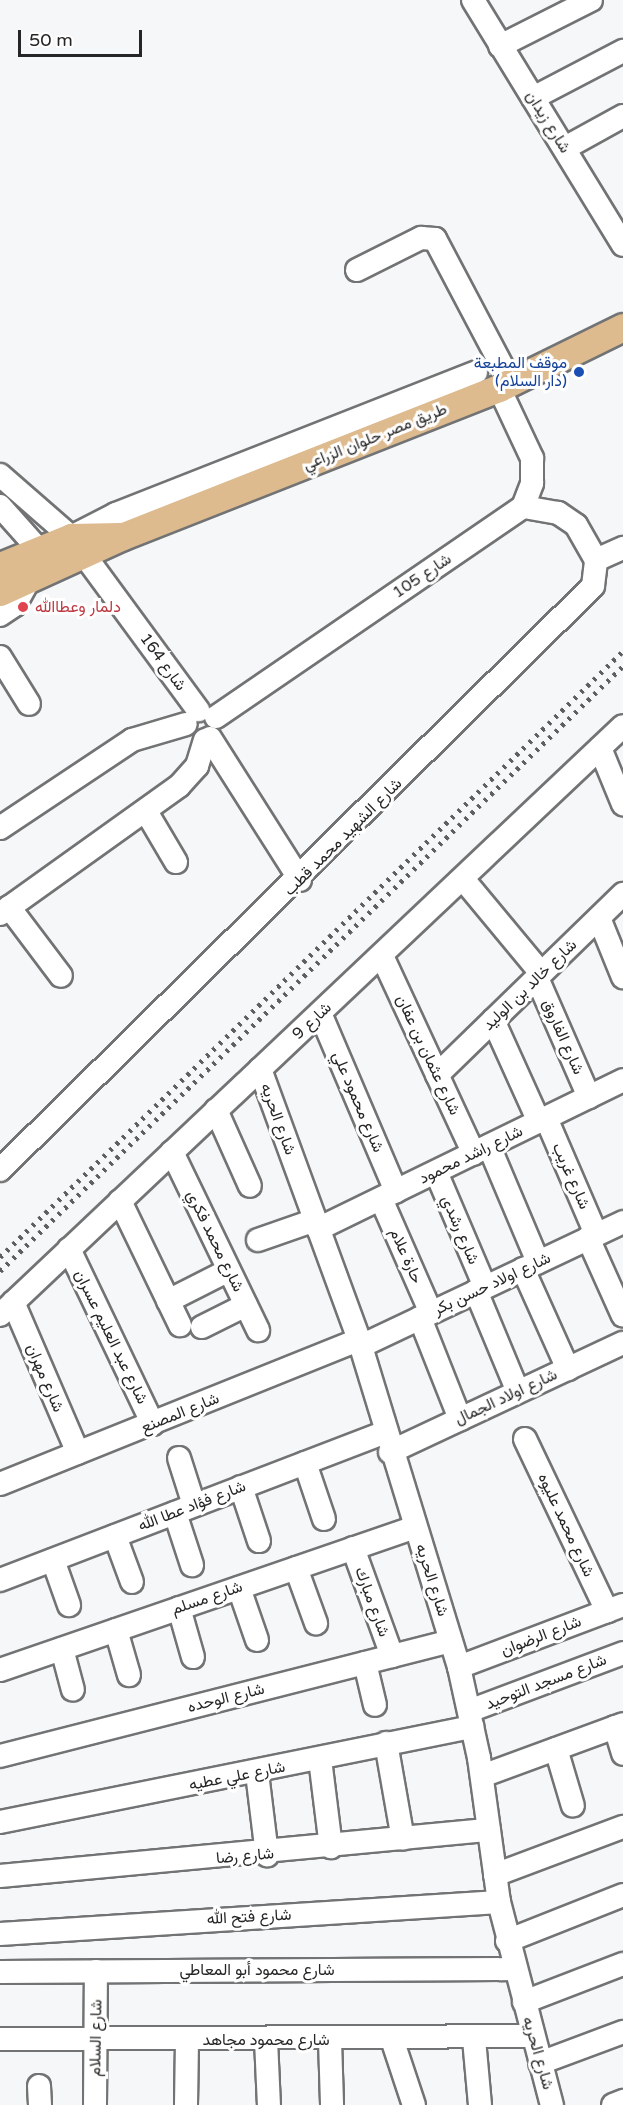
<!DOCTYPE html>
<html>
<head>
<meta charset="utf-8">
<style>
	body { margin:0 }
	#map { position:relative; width:623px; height:2105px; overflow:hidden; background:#f6f7f8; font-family:"Varela Round",Vazirmatn,sans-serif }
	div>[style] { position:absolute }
	.roads { filter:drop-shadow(2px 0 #727374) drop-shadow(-2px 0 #727374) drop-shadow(0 2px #727374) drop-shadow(0 -2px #727374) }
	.minor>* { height:22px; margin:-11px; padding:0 11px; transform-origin:11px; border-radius:11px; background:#fff }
	.major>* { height:27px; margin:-13.5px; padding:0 13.5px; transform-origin:13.5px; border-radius:13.5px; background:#debb8f }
	.rail>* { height:4.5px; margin-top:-2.25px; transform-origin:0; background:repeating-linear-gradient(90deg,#5e5f5f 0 3px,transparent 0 9px) }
	.dots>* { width:16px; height:16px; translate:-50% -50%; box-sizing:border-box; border:3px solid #fff; border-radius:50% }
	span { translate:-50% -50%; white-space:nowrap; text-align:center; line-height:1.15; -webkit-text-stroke:6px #fff; paint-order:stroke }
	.street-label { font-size:16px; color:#262626 }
	.transit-label { font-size:16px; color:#164399 }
	.right { translate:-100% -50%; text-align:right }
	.health-label { font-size:16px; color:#be3a42 }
	.left { translate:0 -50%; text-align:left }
	.scale { position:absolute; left:18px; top:30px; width:124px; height:27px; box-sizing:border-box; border:3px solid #262626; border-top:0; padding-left:8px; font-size:18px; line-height:21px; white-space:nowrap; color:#262626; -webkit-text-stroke:4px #fff; paint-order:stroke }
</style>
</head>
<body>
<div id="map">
	<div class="roads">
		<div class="minor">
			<div style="left:473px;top:0;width:287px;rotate:58.5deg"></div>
			<div style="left:500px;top:46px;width:102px;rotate:-26.8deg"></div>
			<div style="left:533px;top:98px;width:102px;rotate:-27.6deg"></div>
			<div style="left:565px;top:148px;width:66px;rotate:-28.9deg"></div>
			<div style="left:357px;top:270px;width:72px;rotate:-26.6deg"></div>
			<div style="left:421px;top:238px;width:14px;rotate:4deg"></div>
			<div style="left:435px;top:239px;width:163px;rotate:62.2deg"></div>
			<div style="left:0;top:475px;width:94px;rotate:41.1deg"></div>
			<div style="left:71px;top:537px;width:215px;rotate:53.7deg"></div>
			<div style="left:0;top:506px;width:74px;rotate:48.3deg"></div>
			<div style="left:71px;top:537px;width:51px;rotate:-27.1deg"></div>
			<div style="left:116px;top:514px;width:387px;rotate:-21.5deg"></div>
			<div style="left:596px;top:560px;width:30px;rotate:-24deg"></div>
			<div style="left:0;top:615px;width:18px;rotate:-34deg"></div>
			<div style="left:15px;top:605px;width:29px;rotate:-61deg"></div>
			<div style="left:0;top:657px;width:55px;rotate:58.3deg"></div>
			<div style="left:216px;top:717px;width:372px;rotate:-34.4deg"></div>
			<div style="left:523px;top:507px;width:26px;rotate:-69deg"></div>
			<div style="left:532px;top:483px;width:25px;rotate:-90deg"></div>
			<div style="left:532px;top:458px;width:77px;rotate:-115.2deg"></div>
			<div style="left:210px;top:738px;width:168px;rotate:57.6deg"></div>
			<div style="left:600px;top:748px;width:61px;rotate:67.7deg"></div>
			<div style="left:147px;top:813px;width:57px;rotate:59.4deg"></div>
			<div style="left:0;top:828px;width:159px;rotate:-33.7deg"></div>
			<div style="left:132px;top:740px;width:56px;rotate:-16.5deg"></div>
			<div style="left:463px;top:879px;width:122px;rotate:50.3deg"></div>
			<div style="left:9px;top:907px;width:86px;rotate:53deg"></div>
			<div style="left:0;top:914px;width:220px;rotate:-35.6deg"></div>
			<div style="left:179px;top:786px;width:27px;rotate:-48deg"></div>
			<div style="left:197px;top:766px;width:27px;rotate:-73deg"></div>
			<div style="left:599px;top:918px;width:64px;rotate:67.9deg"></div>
			<div style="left:382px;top:956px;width:218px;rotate:65.1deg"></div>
			<div style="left:537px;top:978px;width:130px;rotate:66.4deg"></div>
			<div style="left:320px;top:1013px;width:194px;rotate:66.9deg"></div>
			<div style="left:493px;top:1020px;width:112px;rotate:65.7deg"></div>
			<div style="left:260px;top:1069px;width:289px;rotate:69.9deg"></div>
			<div style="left:359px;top:1340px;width:342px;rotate:73deg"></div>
			<div style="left:459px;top:1667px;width:93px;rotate:77.6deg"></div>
			<div style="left:479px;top:1758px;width:145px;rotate:82.1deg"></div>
			<div style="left:499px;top:1902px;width:210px;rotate:75.4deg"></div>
			<div style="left:437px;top:1075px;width:260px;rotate:-44.2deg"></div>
			<div style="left:216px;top:1110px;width:83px;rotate:65.9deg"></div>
			<div style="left:546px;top:1118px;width:126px;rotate:66.7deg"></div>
			<div style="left:489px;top:1146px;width:126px;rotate:67.1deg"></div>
			<div style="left:172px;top:1152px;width:198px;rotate:64.2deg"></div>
			<div style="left:0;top:1170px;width:832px;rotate:-44.56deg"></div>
			<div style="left:593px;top:586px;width:26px;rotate:-83deg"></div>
			<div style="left:596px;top:560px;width:40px;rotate:-119.7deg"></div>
			<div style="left:576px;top:525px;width:22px;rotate:-146deg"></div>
			<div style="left:558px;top:513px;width:36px;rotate:-170deg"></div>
			<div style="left:436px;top:1172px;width:125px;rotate:66.9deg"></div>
			<div style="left:381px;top:1199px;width:124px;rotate:66.3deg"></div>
			<div style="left:120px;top:1201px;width:138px;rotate:64.2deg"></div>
			<div style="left:318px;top:1229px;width:339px;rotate:-26deg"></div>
			<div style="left:588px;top:1238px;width:85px;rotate:65.8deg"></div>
			<div style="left:258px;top:1240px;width:60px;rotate:-19.3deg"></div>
			<div style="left:69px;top:1249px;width:194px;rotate:64.4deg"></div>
			<div style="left:523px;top:1269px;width:110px;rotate:65.8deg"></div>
			<div style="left:476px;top:1291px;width:109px;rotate:67.4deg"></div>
			<div style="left:168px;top:1301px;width:68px;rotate:-26.9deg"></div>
			<div style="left:13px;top:1302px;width:164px;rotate:66.7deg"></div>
			<div style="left:0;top:1315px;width:857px;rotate:-43.39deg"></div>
			<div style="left:420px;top:1318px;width:109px;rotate:68.4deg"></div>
			<div style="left:202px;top:1327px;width:49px;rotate:-26.6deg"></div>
			<div style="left:361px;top:1346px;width:290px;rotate:-25.3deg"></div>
			<div style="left:525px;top:1439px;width:191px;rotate:64.5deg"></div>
			<div style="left:390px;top:1452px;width:257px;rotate:-25.1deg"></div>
			<div style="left:179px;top:1458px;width:49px;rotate:72.3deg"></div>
			<div style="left:305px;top:1463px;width:59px;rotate:71.3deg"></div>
			<div style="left:0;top:1484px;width:387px;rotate:-21.9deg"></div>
			<div style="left:241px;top:1487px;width:57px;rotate:71.6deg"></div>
			<div style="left:175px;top:1513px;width:55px;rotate:71.9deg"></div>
			<div style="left:115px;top:1536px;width:49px;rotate:69.7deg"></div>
			<div style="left:353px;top:1548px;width:115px;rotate:70.1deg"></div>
			<div style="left:53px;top:1560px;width:48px;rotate:70.4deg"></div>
			<div style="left:296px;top:1568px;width:59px;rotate:70deg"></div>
			<div style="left:0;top:1580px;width:412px;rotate:-21deg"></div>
			<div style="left:239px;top:1588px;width:55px;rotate:70.9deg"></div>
			<div style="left:179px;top:1608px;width:51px;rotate:74.1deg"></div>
			<div style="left:116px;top:1630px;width:47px;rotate:73.9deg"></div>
			<div style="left:62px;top:1649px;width:42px;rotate:75deg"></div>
			<div style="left:365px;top:1663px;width:43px;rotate:76.6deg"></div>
			<div style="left:459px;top:1667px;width:175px;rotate:-20.7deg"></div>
			<div style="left:0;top:1670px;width:439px;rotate:-19deg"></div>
			<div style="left:469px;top:1711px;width:165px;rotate:-20.6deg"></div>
			<div style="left:615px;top:1727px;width:28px;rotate:73deg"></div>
			<div style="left:386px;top:1743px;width:97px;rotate:80deg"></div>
			<div style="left:556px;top:1749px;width:59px;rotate:73.4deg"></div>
			<div style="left:0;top:1756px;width:465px;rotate:-14.3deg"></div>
			<div style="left:320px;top:1759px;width:89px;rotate:82.9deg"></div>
			<div style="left:257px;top:1773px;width:83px;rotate:83deg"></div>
			<div style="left:482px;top:1776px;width:150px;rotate:-20.2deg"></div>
			<div style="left:0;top:1822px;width:482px;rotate:-11.4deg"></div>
			<div style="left:495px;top:1875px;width:137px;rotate:-20.6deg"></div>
			<div style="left:0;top:1876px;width:491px;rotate:-5.4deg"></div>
			<div style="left:0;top:1934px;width:500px;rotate:-3.67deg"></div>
			<div style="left:507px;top:1941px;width:125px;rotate:-21.6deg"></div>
			<div style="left:0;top:1972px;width:515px;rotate:-0.33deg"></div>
			<div style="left:524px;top:2002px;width:106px;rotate:-21deg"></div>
			<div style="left:0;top:2039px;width:532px;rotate:-0.32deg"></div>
			<div style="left:392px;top:2039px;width:70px;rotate:71.6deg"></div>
			<div style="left:474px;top:2039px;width:66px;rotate:84.8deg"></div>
			<div style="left:266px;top:2040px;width:65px;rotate:87.4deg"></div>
			<div style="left:330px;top:2040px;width:65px;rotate:88.2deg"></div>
			<div style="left:540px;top:2063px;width:89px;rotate:-20.5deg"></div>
			<div style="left:39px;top:2086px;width:19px;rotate:87deg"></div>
			<div style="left:95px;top:2105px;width:134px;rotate:-89.6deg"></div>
			<div style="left:186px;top:2105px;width:64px;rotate:-89.1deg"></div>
			<div style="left:613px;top:2105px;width:11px;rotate:-22deg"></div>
		</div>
		<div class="major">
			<div style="left:0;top:566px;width:77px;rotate:-22.2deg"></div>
			<div style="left:71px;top:537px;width:48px;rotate:-1.2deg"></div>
			<div style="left:0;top:592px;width:135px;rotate:-24.5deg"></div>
			<div style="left:123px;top:536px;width:404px;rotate:-21.5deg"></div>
			<div style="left:499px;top:388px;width:138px;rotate:-26.2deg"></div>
		</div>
	</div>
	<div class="rail">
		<div style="left:0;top:1257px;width:869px;rotate:-44.21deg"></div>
		<div style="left:0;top:1271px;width:868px;rotate:-44.16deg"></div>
	</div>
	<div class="dots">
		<div style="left:579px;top:372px;background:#1a4fb4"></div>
		<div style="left:23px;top:607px;background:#e0444e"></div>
	</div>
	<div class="street-label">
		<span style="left:548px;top:122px;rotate:58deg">شارع زيدان</span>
		<span style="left:375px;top:437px;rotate:-22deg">طريق مصر حلوان الزراعي</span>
		<span style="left:422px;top:576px;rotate:-34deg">شارع 105</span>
		<span style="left:163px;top:662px;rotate:54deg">شارع 164</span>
		<span style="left:343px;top:837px;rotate:-45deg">شارع الشهيد محمد قطب</span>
		<span style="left:530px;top:985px;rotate:-44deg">شارع خالد بن الوليد</span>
		<span style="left:312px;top:1021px;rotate:-43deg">شارع 9</span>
		<span style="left:563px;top:1037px;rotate:66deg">شارع الفاروق</span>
		<span style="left:428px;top:1055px;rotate:65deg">شارع عثمان بن عفان</span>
		<span style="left:358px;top:1102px;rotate:67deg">شارع محمود علي</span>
		<span style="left:278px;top:1119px;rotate:70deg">شارع الحريه</span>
		<span style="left:471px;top:1155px;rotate:-26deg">شارع راشد محمود</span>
		<span style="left:571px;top:1176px;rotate:66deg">شارع غريب</span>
		<span style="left:460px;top:1230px;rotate:67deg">شارع رشدي</span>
		<span style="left:215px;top:1241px;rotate:64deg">شارع محمد فكري</span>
		<span style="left:406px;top:1256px;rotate:66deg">حارة علام</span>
		<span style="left:492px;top:1284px;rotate:-25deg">شارع اولاد حسن بكر</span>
		<span style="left:111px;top:1337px;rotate:64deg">شارع عبد العليم عسران</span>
		<span style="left:45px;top:1378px;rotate:67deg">شارع مهران</span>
		<span style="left:506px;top:1397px;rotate:-25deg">شارع اولاد الجمال</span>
		<span style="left:180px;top:1413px;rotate:-22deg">شارع المصنع</span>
		<span style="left:192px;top:1506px;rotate:-21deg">شارع فؤاد عطا الله</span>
		<span style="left:566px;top:1525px;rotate:65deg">شارع محمد عليوه</span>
		<span style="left:432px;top:1580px;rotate:72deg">شارع الحريه</span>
		<span style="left:207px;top:1598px;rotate:-19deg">شارع مسلم</span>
		<span style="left:372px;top:1602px;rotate:70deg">شارع مبارك</span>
		<span style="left:541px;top:1636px;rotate:-21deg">شارع الرضوان</span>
		<span style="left:546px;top:1682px;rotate:-21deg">شارع مسجد التوحيد</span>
		<span style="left:226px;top:1698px;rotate:-14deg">شارع الوحده</span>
		<span style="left:237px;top:1776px;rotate:-11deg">شارع علي عطيه</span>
		<span style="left:245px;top:1856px;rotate:-5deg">شارع رضا</span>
		<span style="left:249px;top:1917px;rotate:-3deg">شارع فتح الله</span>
		<span style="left:257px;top:1970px">شارع محمود أبو المعاطي</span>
		<span style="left:96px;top:2038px;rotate:-89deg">شارع السلام</span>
		<span style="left:266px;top:2040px">شارع محمود مجاهد</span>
		<span style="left:538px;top:2053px;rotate:74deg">شارع الحريه</span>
	</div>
	<div class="transit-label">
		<span class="right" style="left:567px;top:372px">موقف المطبعة<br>(دار السلام)</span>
	</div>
	<div class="health-label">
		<span class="left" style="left:35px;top:607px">دلمار وعطاالله</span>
	</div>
	<div class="scale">50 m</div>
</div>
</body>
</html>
